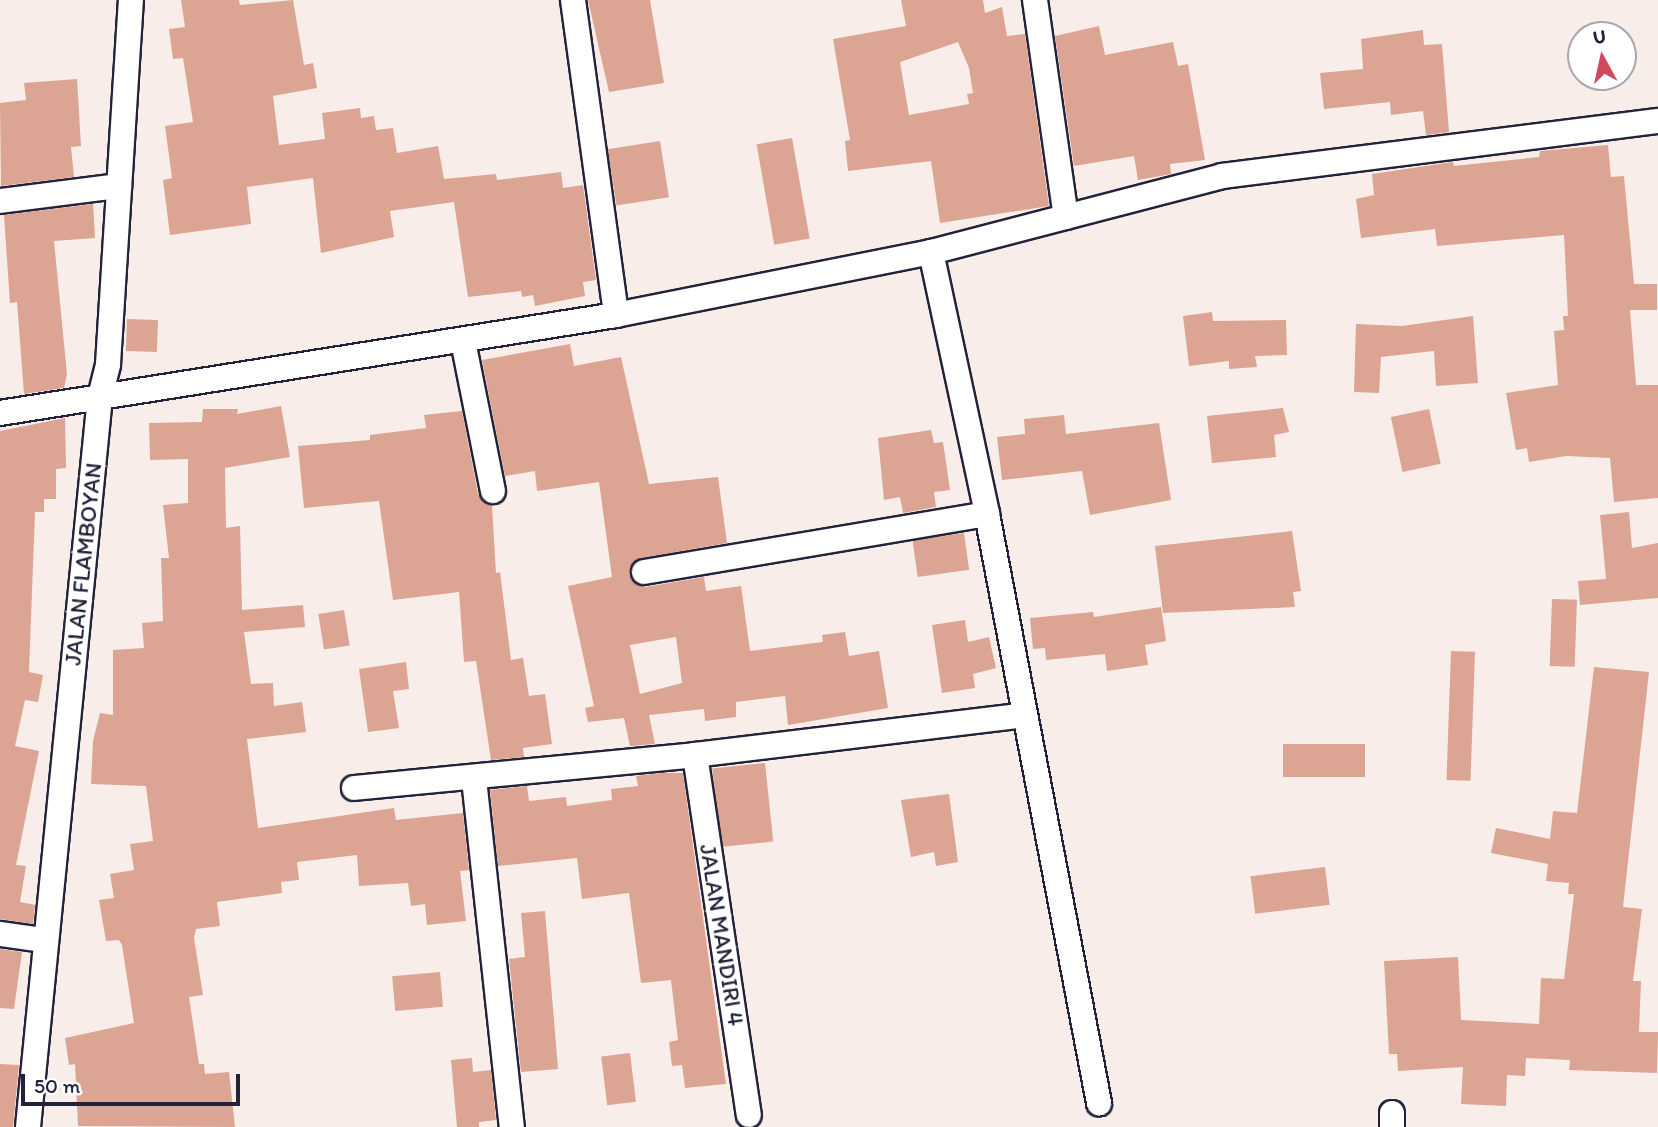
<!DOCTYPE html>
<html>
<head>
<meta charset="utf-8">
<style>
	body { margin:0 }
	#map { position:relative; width:1658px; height:1127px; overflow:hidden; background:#f8ede9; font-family:Itim,sans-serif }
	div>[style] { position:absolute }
	.building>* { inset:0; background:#dca593; transform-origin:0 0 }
	.roads { filter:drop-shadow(2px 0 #22223b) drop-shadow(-2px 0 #22223b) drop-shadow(0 2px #22223b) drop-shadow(0 -2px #22223b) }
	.minor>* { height:24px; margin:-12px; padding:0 12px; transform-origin:12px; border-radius:12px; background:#fff }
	span { translate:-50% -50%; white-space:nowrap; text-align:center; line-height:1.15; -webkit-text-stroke:6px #fff; paint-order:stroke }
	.street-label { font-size:23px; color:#22223b }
	.north { position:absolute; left:1567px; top:21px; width:70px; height:70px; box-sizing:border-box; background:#fff; border:2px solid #a7a7b1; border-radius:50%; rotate:352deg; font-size:19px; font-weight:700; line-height:28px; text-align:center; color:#22223b }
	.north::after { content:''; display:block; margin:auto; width:24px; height:32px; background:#d1495b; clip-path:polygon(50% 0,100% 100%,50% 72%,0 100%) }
	.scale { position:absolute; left:21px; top:1074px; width:219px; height:32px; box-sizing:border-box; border:4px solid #22223b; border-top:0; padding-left:9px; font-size:21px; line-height:24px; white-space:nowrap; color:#22223b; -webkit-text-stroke:5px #fff; paint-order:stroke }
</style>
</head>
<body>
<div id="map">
	<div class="building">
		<div style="clip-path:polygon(181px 0,239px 0,240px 5px,293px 0,304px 65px,313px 63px,317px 88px,273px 96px,279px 145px,325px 139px,322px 113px,360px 108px,361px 118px,374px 116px,376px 130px,393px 128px,397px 153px,438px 146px,444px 179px,496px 174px,497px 180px,561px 172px,563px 188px,583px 185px,596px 280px,583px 282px,585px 296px,535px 306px,533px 295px,522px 297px,521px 291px,468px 297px,454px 202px,390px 211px,394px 237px,321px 253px,313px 178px,247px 187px,251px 224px,170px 235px,163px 180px,172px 178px,165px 126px,193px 122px,183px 58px,173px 59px,169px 29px,185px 27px)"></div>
		<div style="clip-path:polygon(588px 0,650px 0,664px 83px,609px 92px)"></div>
		<div style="clip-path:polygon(evenodd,901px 0,983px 0,985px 13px,1002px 7px,1007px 36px,1025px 34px,1049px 206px,940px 223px,931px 161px,848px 171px,845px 141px,850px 140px,833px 39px,906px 26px,901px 0,958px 42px,969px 68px,973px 93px,967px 94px,969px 104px,909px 115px,900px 62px,958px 42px)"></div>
		<div style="clip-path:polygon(1099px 26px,1105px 55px,1173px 42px,1178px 66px,1188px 64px,1205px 160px,1170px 164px,1171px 174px,1138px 180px,1134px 156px,1074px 166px,1055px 36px)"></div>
		<div style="clip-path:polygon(1423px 30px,1424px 45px,1442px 44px,1449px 132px,1426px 135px,1423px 111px,1391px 115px,1390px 102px,1324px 109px,1320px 73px,1363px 69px,1361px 39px)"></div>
		<div style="clip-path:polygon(77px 79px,81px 146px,71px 147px,74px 177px,1px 186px,0 103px,26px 100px,24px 83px)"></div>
		<div style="left:792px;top:138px;width:102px;height:36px;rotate:80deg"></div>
		<div style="left:660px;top:141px;width:57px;height:53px;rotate:81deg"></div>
		<div style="clip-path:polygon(1608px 145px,1611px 177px,1624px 176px,1634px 284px,1657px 284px,1657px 310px,1630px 310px,1636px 385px,1658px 385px,1658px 498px,1614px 502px,1610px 458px,1566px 456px,1529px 462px,1527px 448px,1516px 450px,1506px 393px,1558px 385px,1554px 331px,1564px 330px,1563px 316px,1568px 316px,1564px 235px,1437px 246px,1435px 229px,1361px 238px,1356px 199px,1374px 195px,1372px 174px,1453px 162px,1454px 166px,1539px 157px,1540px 151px)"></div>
		<div style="clip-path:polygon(93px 204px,95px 238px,54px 241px,67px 374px,64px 388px,24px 394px,17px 302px,10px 303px,4px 215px)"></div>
		<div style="clip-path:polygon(1212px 312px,1213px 321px,1286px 320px,1287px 355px,1255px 356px,1257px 367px,1229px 369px,1229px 361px,1189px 366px,1183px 316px)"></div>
		<div style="clip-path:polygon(1473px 316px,1478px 383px,1436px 386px,1434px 351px,1381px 357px,1379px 393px,1354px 392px,1356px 324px,1402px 326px)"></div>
		<div style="left:127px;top:319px;width:31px;height:32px;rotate:2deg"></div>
		<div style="clip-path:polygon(evenodd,570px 344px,574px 366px,621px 357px,649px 484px,718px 477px,727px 543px,641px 558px,630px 567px,633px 582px,646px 587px,704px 577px,706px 591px,741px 586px,750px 651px,823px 642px,822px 635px,845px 632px,849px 656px,879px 651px,888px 708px,788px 725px,785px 696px,736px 702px,736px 717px,705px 721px,704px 709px,649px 715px,655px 744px,630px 746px,624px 718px,588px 722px,585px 708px,594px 706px,568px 586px,612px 577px,599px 482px,537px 491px,535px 471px,505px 476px,482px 360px,570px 344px,676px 637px,682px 683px,640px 694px,630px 645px,676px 637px)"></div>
		<div style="clip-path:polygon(281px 406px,290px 457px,225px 468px,226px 528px,240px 526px,242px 610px,303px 605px,305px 627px,244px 632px,251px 684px,273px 683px,274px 706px,302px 702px,306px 732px,247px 739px,258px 828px,394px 808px,396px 820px,463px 813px,469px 870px,460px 871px,466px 921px,427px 925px,425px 904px,411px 906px,408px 883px,359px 886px,357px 855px,297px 862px,299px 880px,281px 882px,282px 893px,217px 902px,220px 926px,196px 929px,194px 938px,203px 995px,189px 997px,199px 1064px,204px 1064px,205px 1074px,229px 1072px,235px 1127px,78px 1126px,75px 1064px,69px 1065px,65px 1038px,134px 1023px,122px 945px,119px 940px,106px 941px,99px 900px,114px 898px,110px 874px,134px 870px,130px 844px,153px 841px,146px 786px,91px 784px,93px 741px,100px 713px,113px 715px,113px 650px,144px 648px,142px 623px,163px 621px,161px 558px,169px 558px,163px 505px,188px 503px,188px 459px,150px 460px,149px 423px,202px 422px,203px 409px,238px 409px,237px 414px)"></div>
		<div style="clip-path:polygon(1283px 408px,1289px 432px,1274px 435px,1276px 457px,1212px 463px,1207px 416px)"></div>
		<div style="left:1429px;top:409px;width:56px;height:39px;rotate:78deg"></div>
		<div style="clip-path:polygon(462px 411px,478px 494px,492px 505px,496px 573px,500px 572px,511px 660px,523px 658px,529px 696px,545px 694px,552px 744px,523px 748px,524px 757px,491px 760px,476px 661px,464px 662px,459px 592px,393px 600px,379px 501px,304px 508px,298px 446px,370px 440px,370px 435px,426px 428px,424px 415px)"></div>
		<div style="clip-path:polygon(1064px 415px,1066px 434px,1159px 423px,1171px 500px,1090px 515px,1082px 471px,1002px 480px,997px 437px,1025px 434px,1024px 419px)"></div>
		<div style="clip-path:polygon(65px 418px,66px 468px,56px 469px,56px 499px,44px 499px,44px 512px,35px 512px,29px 672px,43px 675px,38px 702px,25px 700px,15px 746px,39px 751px,16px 865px,26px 866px,20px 902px,35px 905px,33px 924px,0 919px,0 431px)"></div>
		<div style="clip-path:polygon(931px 430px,934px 443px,943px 442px,950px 490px,934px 492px,936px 507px,903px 513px,900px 497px,884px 500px,878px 438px)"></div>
		<div style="clip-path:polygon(1629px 512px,1632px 548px,1658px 543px,1658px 598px,1580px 605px,1578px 581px,1606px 579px,1600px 515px)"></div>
		<div style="clip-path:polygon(1292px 531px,1301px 591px,1293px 592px,1295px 607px,1163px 613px,1155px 546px)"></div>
		<div style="left:964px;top:533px;width:37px;height:52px;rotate:82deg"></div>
		<div style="left:1552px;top:599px;width:25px;height:67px;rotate:2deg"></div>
		<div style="clip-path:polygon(1161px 607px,1166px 641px,1145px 645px,1148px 665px,1107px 671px,1105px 654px,1046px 660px,1045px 648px,1033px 649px,1030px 618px,1093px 612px,1094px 617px)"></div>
		<div style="left:344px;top:610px;width:36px;height:26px;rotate:81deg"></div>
		<div style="clip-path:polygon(965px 620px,968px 642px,989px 637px,996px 668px,973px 674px,975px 688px,942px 693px,932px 625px)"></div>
		<div style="left:1451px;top:651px;width:24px;height:129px;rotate:2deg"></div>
		<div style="clip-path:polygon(406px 662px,409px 689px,393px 691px,399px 728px,368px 732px,359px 669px)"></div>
		<div style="clip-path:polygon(1594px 667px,1649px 672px,1623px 907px,1642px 909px,1633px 981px,1641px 981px,1639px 1032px,1658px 1032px,1657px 1073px,1569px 1070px,1570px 1060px,1526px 1058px,1525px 1076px,1507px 1075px,1506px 1106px,1461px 1104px,1463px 1067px,1398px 1071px,1397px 1054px,1389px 1054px,1384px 961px,1458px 957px,1461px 1020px,1539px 1024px,1541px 978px,1564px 979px,1574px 894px,1568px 894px,1569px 883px,1546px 881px,1548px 864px,1491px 853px,1496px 828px,1550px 839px,1553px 811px,1577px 813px)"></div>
		<div style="left:1283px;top:744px;width:82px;height:33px"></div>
		<div style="left:765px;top:763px;width:79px;height:53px;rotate:84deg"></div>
		<div style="clip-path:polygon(662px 773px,683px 773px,726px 1084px,685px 1088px,682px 1065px,672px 1066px,669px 1042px,678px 1040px,671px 980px,641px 983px,629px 893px,582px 899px,577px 858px,498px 866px,490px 790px,527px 786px,529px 801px,566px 797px,567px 806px,612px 800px,611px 789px,638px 786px,636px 776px)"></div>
		<div style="clip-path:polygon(949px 794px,958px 862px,936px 866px,934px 852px,911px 857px,901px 800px)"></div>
		<div style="left:1325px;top:867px;width:38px;height:75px;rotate:83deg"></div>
		<div style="clip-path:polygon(545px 911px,558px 1069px,521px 1072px,509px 959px,525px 957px,521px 913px)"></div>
		<div style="clip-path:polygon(0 949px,22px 952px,14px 1009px,0 1008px)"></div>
		<div style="left:440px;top:972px;width:35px;height:48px;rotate:85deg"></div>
		<div style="left:630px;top:1053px;width:49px;height:29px;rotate:83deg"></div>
		<div style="clip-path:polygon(472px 1058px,473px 1072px,491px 1070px,496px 1120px,479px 1122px,479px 1127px,457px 1127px,451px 1060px)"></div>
		<div style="clip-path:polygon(0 1064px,19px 1065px,13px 1127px,0 1127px)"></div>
	</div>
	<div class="roads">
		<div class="minor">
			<div style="left:573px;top:0;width:318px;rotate:82.2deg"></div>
			<div style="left:1035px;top:0;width:219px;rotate:81.9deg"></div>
			<div style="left:0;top:201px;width:120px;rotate:-7.2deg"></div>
			<div style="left:931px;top:252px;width:268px;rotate:77.9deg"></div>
			<div style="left:987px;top:514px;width:600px;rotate:79.23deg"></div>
			<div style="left:463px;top:341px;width:153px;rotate:78.7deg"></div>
			<div style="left:0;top:413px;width:624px;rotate:-9.04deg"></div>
			<div style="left:616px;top:315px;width:321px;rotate:-11.3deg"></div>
			<div style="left:931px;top:252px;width:301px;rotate:-14.6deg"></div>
			<div style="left:1222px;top:176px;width:439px;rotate:-7.2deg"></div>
			<div style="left:644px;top:572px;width:348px;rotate:-9.6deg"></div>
			<div style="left:695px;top:755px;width:364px;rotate:81.5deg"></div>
			<div style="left:474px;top:779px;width:350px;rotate:83.8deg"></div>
			<div style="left:354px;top:788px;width:343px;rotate:-5.5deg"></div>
			<div style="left:695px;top:755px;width:331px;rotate:-6.9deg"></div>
			<div style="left:0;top:934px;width:43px;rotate:7.9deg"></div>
			<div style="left:1392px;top:1113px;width:14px;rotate:90deg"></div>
			<div style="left:28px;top:1127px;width:734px;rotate:-84.37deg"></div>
			<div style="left:100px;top:397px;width:34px;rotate:-76deg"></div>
			<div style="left:108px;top:364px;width:365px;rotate:-86.4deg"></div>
		</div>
	</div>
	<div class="street-label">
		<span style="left:83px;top:564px;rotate:-84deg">JALAN FLAMBOYAN</span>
		<span style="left:722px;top:935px;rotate:81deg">JALAN MANDIRI 4</span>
	</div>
	<div class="north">U</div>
	<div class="scale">50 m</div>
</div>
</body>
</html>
